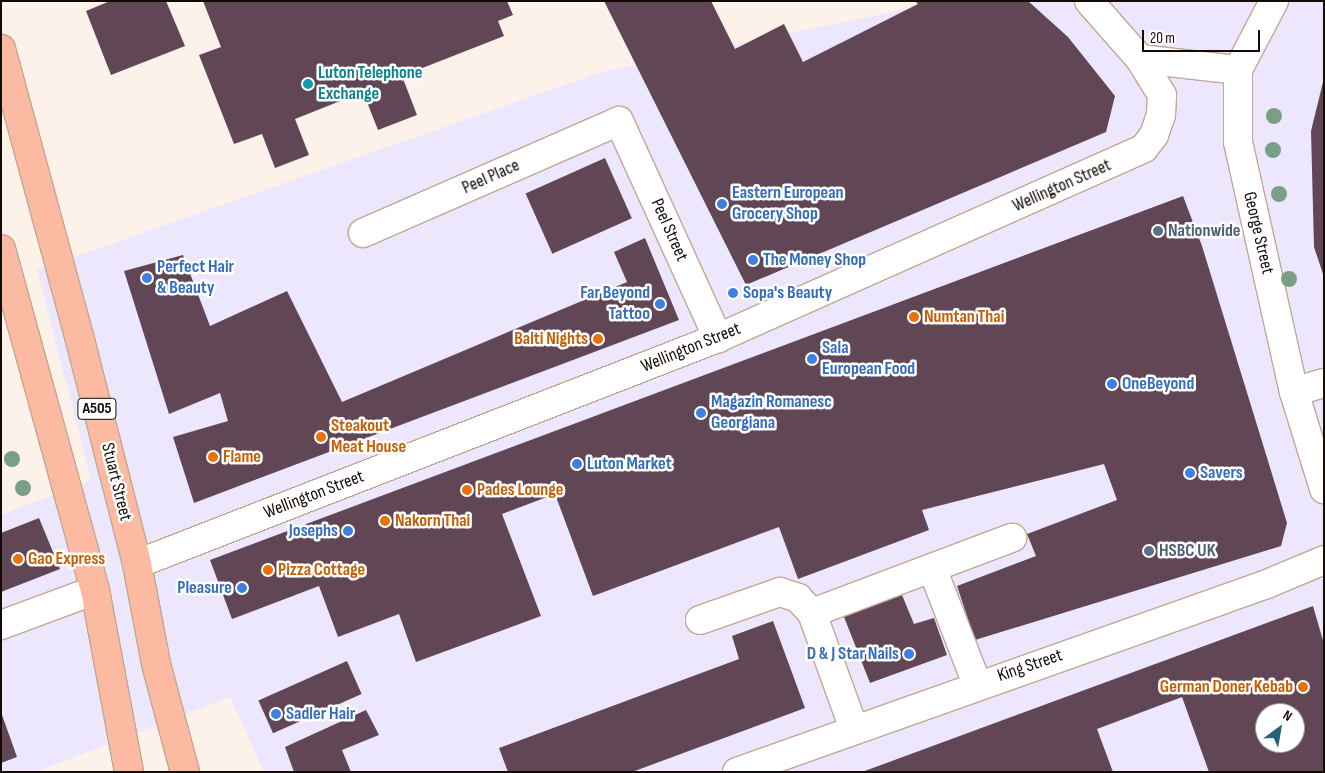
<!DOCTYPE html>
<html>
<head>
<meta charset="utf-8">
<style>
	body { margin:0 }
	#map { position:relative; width:1325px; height:773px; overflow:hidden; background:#fdf2e9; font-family:"Sofia Sans Condensed",sans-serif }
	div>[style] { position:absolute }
	.commercial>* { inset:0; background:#ece7fd }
	.building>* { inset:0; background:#614655; transform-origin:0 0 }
	.roads { filter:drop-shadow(1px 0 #c2a792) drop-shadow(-1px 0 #c2a792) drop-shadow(0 1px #c2a792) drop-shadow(0 -1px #c2a792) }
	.minor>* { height:28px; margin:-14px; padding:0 14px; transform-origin:14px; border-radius:14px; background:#fff }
	.highway>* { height:28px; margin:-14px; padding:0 14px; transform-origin:14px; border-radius:14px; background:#fbbaa1 }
	.trees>* { width:16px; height:16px; margin:-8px; border-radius:50%; background:#79a086 }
	.dots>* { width:14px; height:14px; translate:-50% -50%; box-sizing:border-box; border:2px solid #fff; border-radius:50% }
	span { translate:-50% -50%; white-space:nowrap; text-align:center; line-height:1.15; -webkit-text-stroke:5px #fff; paint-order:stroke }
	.shield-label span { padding:1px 4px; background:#fff; border:1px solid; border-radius:4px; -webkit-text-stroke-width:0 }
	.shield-label { font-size:16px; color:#140b05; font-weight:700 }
	.culture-label { font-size:18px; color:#0d838f; font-weight:700 }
	.left { translate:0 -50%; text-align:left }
	.street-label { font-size:18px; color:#140b05 }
	.shop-label { font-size:18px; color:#366cbe; font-weight:700 }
	.right { translate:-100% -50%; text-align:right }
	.service-label { font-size:18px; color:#4e5e75; font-weight:700 }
	.food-label { font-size:18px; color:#c56008; font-weight:700 }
	.frame { position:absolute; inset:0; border:2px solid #140b05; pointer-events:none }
	.north { position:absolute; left:1255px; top:703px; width:50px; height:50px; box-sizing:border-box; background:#fff; border:1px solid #a19d9b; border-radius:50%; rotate:32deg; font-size:14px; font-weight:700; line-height:20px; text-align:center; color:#140b05 }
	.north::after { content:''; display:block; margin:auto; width:18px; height:22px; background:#27617a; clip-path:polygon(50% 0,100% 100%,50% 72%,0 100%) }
	.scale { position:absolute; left:1142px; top:30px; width:118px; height:22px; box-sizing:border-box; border:2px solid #140b05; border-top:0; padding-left:6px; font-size:15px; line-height:18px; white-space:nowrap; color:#140b05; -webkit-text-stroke:4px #fff; paint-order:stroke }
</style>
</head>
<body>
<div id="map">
	<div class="commercial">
		<div style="clip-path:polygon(evenodd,946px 1px,1324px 1px,1324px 772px,264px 772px,230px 697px,36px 772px,1px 772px,1px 515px,91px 480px,37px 270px,601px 72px,946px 1px,1265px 713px,1295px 713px,1295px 743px,1265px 743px,1265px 713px)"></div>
	</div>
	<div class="building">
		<div style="clip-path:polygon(110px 1px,166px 1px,185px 46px,111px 75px,86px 11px)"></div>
		<div style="clip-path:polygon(203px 1px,507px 1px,513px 15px,498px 21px,504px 36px,402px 76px,417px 115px,378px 130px,363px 92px,295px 119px,309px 155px,275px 168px,262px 134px,234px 144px,199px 55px,221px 47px)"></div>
		<div style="clip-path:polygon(604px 1px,711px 1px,735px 49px,784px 24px,803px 62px,918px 4px,915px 1px,1028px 1px,1068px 37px,1115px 96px,1106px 132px,746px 285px)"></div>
		<div style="clip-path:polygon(1323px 82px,1324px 82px,1323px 274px,1314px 247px,1311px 131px)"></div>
		<div style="left:605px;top:158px;width:66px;height:87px;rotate:66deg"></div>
		<div style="clip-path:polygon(1183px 196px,1202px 246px,1287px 523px,1281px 546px,975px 640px,957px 586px,1036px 556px,1027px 534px,1117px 500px,1104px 464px,922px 510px,929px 530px,798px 579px,779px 527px,593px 596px,555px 494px,502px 514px,541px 616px,416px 662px,399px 614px,338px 637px,319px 586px,232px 619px,210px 560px)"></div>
		<div style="clip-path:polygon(645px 238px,679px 320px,194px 503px,173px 437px,228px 421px,220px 393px,169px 414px,124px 271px,183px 255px,210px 326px,287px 291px,342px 402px,627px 282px,614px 252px)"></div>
		<div style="clip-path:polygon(39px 518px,60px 569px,1px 592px,1px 533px)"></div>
		<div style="clip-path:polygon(902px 595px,914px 624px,934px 618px,947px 655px,870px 683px,844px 617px)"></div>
		<div style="clip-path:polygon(evenodd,1313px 606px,1324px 644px,1324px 772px,1209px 772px,1182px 697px,1097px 729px,1113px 772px,862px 772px,1313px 606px,1265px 713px,1295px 713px,1295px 743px,1265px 743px,1265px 713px)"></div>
		<div style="clip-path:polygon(773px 621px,805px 708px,632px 772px,508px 772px,499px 748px,739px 659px,732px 636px)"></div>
		<div style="left:347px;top:661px;width:36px;height:97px;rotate:66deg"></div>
		<div style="clip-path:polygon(366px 710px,379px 735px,342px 750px,351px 772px,294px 772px,285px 747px)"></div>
		<div style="clip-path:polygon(1px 712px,17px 757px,1px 763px)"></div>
	</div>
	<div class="roads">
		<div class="minor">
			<div style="left:1274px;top:1px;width:78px;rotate:117.6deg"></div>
			<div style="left:1238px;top:70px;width:72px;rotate:90deg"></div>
			<div style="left:1238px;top:142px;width:256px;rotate:77.4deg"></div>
			<div style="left:1294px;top:392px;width:102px;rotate:72.8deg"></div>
			<div style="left:1140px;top:59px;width:99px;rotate:6.4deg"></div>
			<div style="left:363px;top:233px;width:279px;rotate:-23.6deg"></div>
			<div style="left:619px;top:121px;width:239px;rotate:65.5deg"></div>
			<div style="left:1294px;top:392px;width:31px;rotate:-17deg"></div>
			<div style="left:137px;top:564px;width:623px;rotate:-21.26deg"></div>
			<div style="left:718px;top:338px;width:466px;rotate:-24deg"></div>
			<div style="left:1144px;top:148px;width:16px;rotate:-52deg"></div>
			<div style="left:1154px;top:135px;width:21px;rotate:-71deg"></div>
			<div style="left:1161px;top:115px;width:20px;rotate:-87deg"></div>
			<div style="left:1162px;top:95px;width:42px;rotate:-121.4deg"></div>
			<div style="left:1140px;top:59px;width:77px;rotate:-131.3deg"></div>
			<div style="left:932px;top:568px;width:124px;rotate:68.8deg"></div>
			<div style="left:812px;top:613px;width:214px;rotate:-20.6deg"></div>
			<div style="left:700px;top:620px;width:85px;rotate:-19.3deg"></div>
			<div style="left:780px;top:592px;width:19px;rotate:18deg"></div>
			<div style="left:798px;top:598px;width:21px;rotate:47deg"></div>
			<div style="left:812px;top:613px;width:123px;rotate:70.1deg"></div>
			<div style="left:1px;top:625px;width:100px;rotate:-20.4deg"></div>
			<div style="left:737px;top:772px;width:562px;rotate:-19.53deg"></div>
			<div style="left:1267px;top:584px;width:62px;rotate:-22.8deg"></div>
		</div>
		<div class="highway">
			<div style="left:1px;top:49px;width:297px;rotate:74.8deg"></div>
			<div style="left:79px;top:336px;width:235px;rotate:75.7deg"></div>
			<div style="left:137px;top:564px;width:102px;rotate:79.2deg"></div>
			<div style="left:156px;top:664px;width:112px;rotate:75deg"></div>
			<div style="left:1px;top:249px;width:354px;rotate:74.6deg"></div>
			<div style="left:95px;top:590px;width:185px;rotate:79.4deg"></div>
		</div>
	</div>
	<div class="trees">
		<div style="left:1274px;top:116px"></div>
		<div style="left:1273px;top:150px"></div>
		<div style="left:1279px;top:194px"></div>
		<div style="left:1289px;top:279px"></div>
		<div style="left:12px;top:459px"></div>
		<div style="left:23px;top:488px"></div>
	</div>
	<div class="dots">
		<div style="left:308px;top:84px;background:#0f9aa8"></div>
		<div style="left:722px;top:204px;background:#3f7fe0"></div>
		<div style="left:1158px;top:231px;background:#5c6f8a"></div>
		<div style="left:753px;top:260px;background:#3f7fe0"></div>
		<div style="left:147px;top:278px;background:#3f7fe0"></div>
		<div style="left:733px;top:293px;background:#3f7fe0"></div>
		<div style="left:660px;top:304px;background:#3f7fe0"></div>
		<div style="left:914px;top:317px;background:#e8710a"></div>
		<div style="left:598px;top:339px;background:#e8710a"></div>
		<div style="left:812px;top:359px;background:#3f7fe0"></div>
		<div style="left:1112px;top:384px;background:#3f7fe0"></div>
		<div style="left:701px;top:413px;background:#3f7fe0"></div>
		<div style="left:321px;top:437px;background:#e8710a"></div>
		<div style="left:213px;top:457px;background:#e8710a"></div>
		<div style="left:577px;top:464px;background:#3f7fe0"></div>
		<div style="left:1190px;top:473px;background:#3f7fe0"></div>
		<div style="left:467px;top:490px;background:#e8710a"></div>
		<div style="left:385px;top:521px;background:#e8710a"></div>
		<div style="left:348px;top:531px;background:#3f7fe0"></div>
		<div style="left:1149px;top:551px;background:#5c6f8a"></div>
		<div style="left:18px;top:559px;background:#e8710a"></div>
		<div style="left:268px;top:570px;background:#e8710a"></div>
		<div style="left:242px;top:588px;background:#3f7fe0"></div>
		<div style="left:909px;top:654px;background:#3f7fe0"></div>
		<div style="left:1303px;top:687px;background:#e8710a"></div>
		<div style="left:276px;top:714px;background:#3f7fe0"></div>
	</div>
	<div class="shield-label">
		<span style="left:97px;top:409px">A505</span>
	</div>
	<div class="culture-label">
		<span class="left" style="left:318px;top:84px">Luton Telephone<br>Exchange</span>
	</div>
	<div class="street-label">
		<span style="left:491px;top:177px;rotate:-24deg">Peel Place</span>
		<span style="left:1062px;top:186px;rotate:-24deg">Wellington Street</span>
		<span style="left:669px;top:230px;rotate:66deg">Peel Street</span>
		<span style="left:1258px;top:233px;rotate:77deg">George Street</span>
		<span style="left:691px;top:348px;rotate:-22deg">Wellington Street</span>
		<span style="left:116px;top:482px;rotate:76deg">Stuart Street</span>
		<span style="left:314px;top:495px;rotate:-21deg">Wellington Street</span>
		<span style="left:1030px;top:666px;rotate:-19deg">King Street</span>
	</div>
	<div class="shop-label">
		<span class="left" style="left:732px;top:204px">Eastern European<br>Grocery Shop</span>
		<span class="left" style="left:763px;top:260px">The Money Shop</span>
		<span class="left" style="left:157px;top:278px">Perfect Hair<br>&amp; Beauty</span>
		<span class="left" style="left:743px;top:293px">Sopa's Beauty</span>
		<span class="right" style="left:650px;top:304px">Far Beyond<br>Tattoo</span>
		<span class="left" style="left:822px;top:359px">Sala<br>European Food</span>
		<span class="left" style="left:1122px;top:384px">OneBeyond</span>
		<span class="left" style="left:711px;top:413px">Magazin Romanesc<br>Georgiana</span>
		<span class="left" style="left:587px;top:464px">Luton Market</span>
		<span class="left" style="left:1200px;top:473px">Savers</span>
		<span class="right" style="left:338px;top:531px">Josephs</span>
		<span class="right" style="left:232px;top:588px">Pleasure</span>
		<span class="right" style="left:899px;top:654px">D &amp; J Star Nails</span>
		<span class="left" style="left:286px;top:714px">Sadler Hair</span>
	</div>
	<div class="service-label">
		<span class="left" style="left:1168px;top:231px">Nationwide</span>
		<span class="left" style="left:1159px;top:551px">HSBC UK</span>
	</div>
	<div class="food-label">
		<span class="left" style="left:924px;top:317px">Numtan Thai</span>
		<span class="right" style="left:588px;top:339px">Balti Nights</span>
		<span class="left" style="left:331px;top:437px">Steakout<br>Meat House</span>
		<span class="left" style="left:223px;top:457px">Flame</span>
		<span class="left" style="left:477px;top:490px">Pades Lounge</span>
		<span class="left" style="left:395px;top:521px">Nakorn Thai</span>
		<span class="left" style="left:28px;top:559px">Gao Express</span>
		<span class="left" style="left:278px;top:570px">Pizza Cottage</span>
		<span class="right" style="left:1293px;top:687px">German Doner Kebab</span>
	</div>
	<div class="frame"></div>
	<div class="north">N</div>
	<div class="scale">20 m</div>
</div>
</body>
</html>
